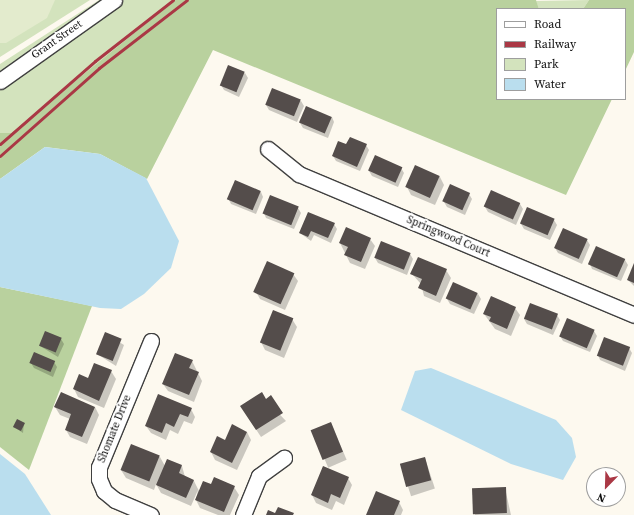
<!DOCTYPE html>
<html>
<head>
<meta charset="utf-8">
<style>
	body { margin:0 }
	#map { position:relative; width:634px; height:515px; overflow:hidden; background:#fdf9ef; font-family:"Source Serif 4",serif }
	div>[style] { position:absolute }
	.green>* { inset:0; background:#d3e3bd }
	.forest>* { inset:0; background:#b9d19e }
	.pitch>* { inset:0; background:#e3ebcd }
	.water>* { inset:0; background:#badeee }
	.shadow>* { inset:0; background:#0003; transform-origin:0 0 }
	.building>* { inset:0; background:#544d4b; transform-origin:0 0 }
	.roads { filter:drop-shadow(1px 0 #404040) drop-shadow(-1px 0 #404040) drop-shadow(0 1px #404040) drop-shadow(0 -1px #404040) }
	.minor>* { height:15px; margin:-7.5px; padding:0 7.5px; transform-origin:7.5px; border-radius:7.5px; background:#fff }
	.rail>* { height:3px; margin:-1.5px; padding:0 1.5px; transform-origin:1.5px; border-radius:1.5px; background:#aa3845 }
	span { translate:-50% -50%; white-space:nowrap; text-align:center; line-height:1.15; -webkit-text-stroke:4px #fff; paint-order:stroke }
	.street-label { font-size:11px; color:#0d0d0d }
	.legend { position:absolute; left:496px; top:8px; width:130px; height:92px; box-sizing:border-box; background:#fff; border:1px solid #9e9e9e; margin:0; padding:5px 7px; list-style:none; font-size:12px; color:#0d0d0d }
	.legend li { display:flex; align-items:center; gap:8px; height:20px }
	.legend b { width:20px; border:1px solid #9e9e9e }
	.north { position:absolute; left:586px; top:467px; width:40px; height:40px; box-sizing:border-box; background:#fff; border:1px solid #9e9e9e; border-radius:50%; rotate:203deg; font-size:11px; font-weight:700; line-height:16px; text-align:center; color:#0d0d0d }
	.north::after { content:''; display:block; margin:auto; width:14px; height:18px; background:#aa3845; clip-path:polygon(50% 0,100% 100%,50% 72%,0 100%) }
</style>
</head>
<body>
<div id="map">
	<div class="green">
		<div style="clip-path:polygon(0 0,90px 0,0 57px)"></div>
		<div style="clip-path:polygon(99px 0,103px 0,0 73px,0 64px)"></div>
		<div style="clip-path:polygon(124px 0,175px 0,11px 133px,0 133px,0 88px)"></div>
		<div style="clip-path:polygon(589px 0,583px 9px,539px 9px,536px 1px)"></div>
	</div>
	<div class="forest">
		<div style="clip-path:polygon(175px 0,536px 0,539px 9px,497px 9px,497px 99px,612px 99px,566px 195px,213px 50px,147px 179px,100px 154px,45px 147px,0 179px,0 133px,11px 133px)"></div>
		<div style="clip-path:polygon(589px 0,634px 0,634px 52px,625px 71px,625px 9px,583px 9px)"></div>
		<div style="clip-path:polygon(0 287px,92px 306px,29px 470px,0 447px)"></div>
	</div>
	<div class="pitch">
		<div style="clip-path:polygon(0 0,55px 0,47px 18px,6px 43px,0 43px)"></div>
	</div>
	<div class="water">
		<div style="clip-path:polygon(45px 147px,100px 154px,146px 178px,179px 241px,171px 268px,144px 294px,121px 309px,100px 308px,0 287px,0 179px)"></div>
		<div style="clip-path:polygon(431px 368px,556px 420px,572px 438px,576px 457px,563px 480px,511px 464px,401px 410px,415px 371px)"></div>
		<div style="clip-path:polygon(0 454px,25px 474px,51px 515px,0 515px)"></div>
	</div>
	<div class="shadow">
		<div style="clip-path:polygon(245px 73px,248px 78px,239px 97px,224px 90px,221px 85px)"></div>
		<div style="clip-path:polygon(301px 101px,304px 106px,297px 122px,269px 110px,266px 105px)"></div>
		<div style="clip-path:polygon(332px 117px,334px 122px,328px 138px,303px 128px,300px 123px)"></div>
		<div style="clip-path:polygon(366px 145px,369px 150px,360px 171px,336px 161px,333px 156px,347px 146px)"></div>
		<div style="clip-path:polygon(415px 167px,440px 177px,444px 185px,435px 205px,411px 195px,407px 187px)"></div>
		<div style="clip-path:polygon(401px 168px,404px 173px,398px 187px,372px 176px,369px 171px)"></div>
		<div style="clip-path:polygon(261px 192px,263px 197px,256px 214px,231px 204px,228px 198px)"></div>
		<div style="clip-path:polygon(492px 192px,520px 204px,523px 209px,516px 225px,488px 212px,485px 207px)"></div>
		<div style="clip-path:polygon(469px 194px,472px 199px,465px 215px,447px 207px,444px 202px)"></div>
		<div style="clip-path:polygon(298px 208px,301px 213px,294px 229px,266px 218px,264px 213px)"></div>
		<div style="clip-path:polygon(554px 220px,557px 225px,550px 240px,524px 229px,521px 224px)"></div>
		<div style="clip-path:polygon(334px 224px,337px 229px,331px 243px,314px 235px,311px 241px,300px 233px)"></div>
		<div style="clip-path:polygon(370px 239px,375px 246px,365px 269px,350px 263px,340px 243px)"></div>
		<div style="clip-path:polygon(587px 240px,590px 245px,582px 264px,558px 253px,555px 248px)"></div>
		<div style="clip-path:polygon(596px 248px,625px 260px,628px 265px,621px 281px,592px 269px,590px 264px)"></div>
		<div style="clip-path:polygon(410px 254px,413px 259px,407px 275px,378px 263px,375px 258px)"></div>
		<div style="clip-path:polygon(634px 266px,634px 286px,628px 280px)"></div>
		<div style="clip-path:polygon(446px 270px,451px 278px,440px 303px,424px 296px,421px 284px,412px 274px)"></div>
		<div style="clip-path:polygon(293px 274px,298px 281px,285px 310px,260px 299px,256px 292px)"></div>
		<div style="clip-path:polygon(478px 294px,481px 299px,474px 314px,450px 304px,447px 299px)"></div>
		<div style="clip-path:polygon(515px 308px,520px 315px,511px 336px,495px 329px,484px 314px)"></div>
		<div style="clip-path:polygon(557px 315px,560px 320px,553px 335px,527px 324px,524px 319px)"></div>
		<div style="clip-path:polygon(292px 319px,297px 327px,284px 358px,265px 350px,261px 342px)"></div>
		<div style="clip-path:polygon(594px 331px,597px 336px,590px 352px,563px 341px,560px 336px)"></div>
		<div style="clip-path:polygon(106px 334px,124px 345px,116px 366px,97px 354px)"></div>
		<div style="clip-path:polygon(61px 339px,64px 344px,58px 357px,40px 346px)"></div>
		<div style="clip-path:polygon(629px 348px,632px 353px,625px 371px,600px 360px,598px 355px)"></div>
		<div style="clip-path:polygon(192px 361px,202px 381px,194px 402px,168px 391px,163px 384px)"></div>
		<div style="clip-path:polygon(54px 362px,57px 367px,53px 377px,34px 368px,31px 363px)"></div>
		<div style="clip-path:polygon(111px 371px,116px 379px,104px 408px,78px 397px,74px 389px)"></div>
		<div style="clip-path:polygon(266px 400px,286px 421px,261px 437px,246px 414px)"></div>
		<div style="clip-path:polygon(55px 407px,95px 407px,99px 415px,87px 444px,70px 437px,66px 430px,70px 419px,60px 415px)"></div>
		<div style="clip-path:polygon(191px 409px,195px 417px,192px 424px,184px 421px,178px 434px,170px 430px,166px 440px,151px 433px,146px 426px)"></div>
		<div style="clip-path:polygon(24px 423px,23px 433px,14px 427px)"></div>
		<div style="left:331px;top:423px;width:40px;height:20px;rotate:67deg"></div>
		<div style="clip-path:polygon(247px 432px,251px 440px,237px 470px,215px 460px,211px 452px)"></div>
		<div style="clip-path:polygon(132px 445px,160px 457px,165px 466px,168px 460px,182px 466px,185px 477px,194px 481px,199px 491px,211px 486px,234px 487px,239px 495px,230px 515px,218px 515px,200px 508px,196px 500px,198px 490px,191px 506px,161px 493px,156px 484px,154px 490px,126px 478px,121px 470px)"></div>
		<div style="left:425px;top:458px;width:32px;height:25px;rotate:72deg"></div>
		<div style="clip-path:polygon(324px 467px,348px 478px,352px 485px,344px 505px,336px 501px,332px 510px,316px 503px,312px 495px)"></div>
		<div style="clip-path:polygon(505px 488px,511px 515px,475px 515px,473px 489px)"></div>
		<div style="clip-path:polygon(399px 502px,403px 510px,401px 515px,367px 515px)"></div>
	</div>
	<div class="building">
		<div style="left:228px;top:65px;width:18px;height:22px;rotate:22deg"></div>
		<div style="left:272px;top:88px;width:31px;height:18px;rotate:22deg"></div>
		<div style="left:306px;top:106px;width:28px;height:18px;rotate:23deg"></div>
		<div style="clip-path:polygon(350px 137px,367px 144px,357px 167px,332px 156px,338px 141px,346px 144px)"></div>
		<div style="left:375px;top:155px;width:30px;height:17px;rotate:24deg"></div>
		<div style="left:415px;top:165px;width:27px;height:24px;rotate:24deg"></div>
		<div style="left:235px;top:180px;width:28px;height:21px;rotate:23deg"></div>
		<div style="left:450px;top:184px;width:22px;height:19px;rotate:24deg"></div>
		<div style="left:491px;top:190px;width:32px;height:18px;rotate:24deg"></div>
		<div style="left:270px;top:195px;width:31px;height:20px;rotate:22deg"></div>
		<div style="left:527px;top:207px;width:30px;height:18px;rotate:23deg"></div>
		<div style="clip-path:polygon(308px 212px,335px 223px,328px 238px,311px 231px,308px 237px,299px 233px)"></div>
		<div style="clip-path:polygon(346px 227px,371px 238px,361px 262px,344px 255px,348px 247px,339px 243px)"></div>
		<div style="left:563px;top:228px;width:27px;height:22px;rotate:24deg"></div>
		<div style="left:381px;top:241px;width:32px;height:18px;rotate:22deg"></div>
		<div style="left:596px;top:246px;width:32px;height:20px;rotate:24deg"></div>
		<div style="clip-path:polygon(418px 257px,447px 269px,436px 296px,418px 288px,422px 279px,410px 274px)"></div>
		<div style="left:267px;top:261px;width:30px;height:34px;rotate:24deg"></div>
		<div style="clip-path:polygon(634px 263px,634px 283px,627px 280px)"></div>
		<div style="left:453px;top:282px;width:27px;height:18px;rotate:24deg"></div>
		<div style="clip-path:polygon(491px 296px,516px 307px,507px 329px,489px 321px,491px 317px,483px 314px)"></div>
		<div style="left:530px;top:303px;width:30px;height:17px;rotate:21deg"></div>
		<div style="left:273px;top:310px;width:22px;height:35px;rotate:22deg"></div>
		<div style="left:567px;top:318px;width:30px;height:20px;rotate:23deg"></div>
		<div style="left:45px;top:331px;width:18px;height:16px;rotate:22deg"></div>
		<div style="left:105px;top:332px;width:18px;height:24px;rotate:22deg"></div>
		<div style="left:604px;top:337px;width:28px;height:20px;rotate:21deg"></div>
		<div style="left:34px;top:352px;width:23px;height:12px;rotate:23deg"></div>
		<div style="clip-path:polygon(175px 353px,193px 360px,189px 368px,199px 372px,189px 395px,162px 384px)"></div>
		<div style="clip-path:polygon(94px 363px,112px 370px,99px 401px,73px 389px,79px 374px,88px 378px)"></div>
		<div style="clip-path:polygon(61px 392px,95px 407px,82px 437px,65px 430px,71px 414px,54px 407px)"></div>
		<div style="clip-path:polygon(262px 392px,266px 399px,271px 395px,283px 413px,256px 430px,240px 406px)"></div>
		<div style="clip-path:polygon(158px 394px,192px 408px,188px 417px,180px 414px,174px 427px,166px 423px,162px 433px,145px 426px)"></div>
		<div style="left:17px;top:419px;width:9px;height:9px;rotate:27deg"></div>
		<div style="left:331px;top:422px;width:32px;height:22px;rotate:68deg"></div>
		<div style="clip-path:polygon(232px 424px,247px 432px,232px 463px,210px 452px,217px 436px,225px 440px)"></div>
		<div style="left:131px;top:444px;width:31px;height:28px;rotate:22deg"></div>
		<div style="left:425px;top:457px;width:24px;height:26px;rotate:75deg"></div>
		<div style="clip-path:polygon(167px 459px,182px 465px,179px 473px,194px 480px,186px 498px,156px 485px)"></div>
		<div style="clip-path:polygon(323px 466px,349px 477px,340px 498px,331px 494px,328px 503px,311px 495px)"></div>
		<div style="clip-path:polygon(214px 477px,235px 486px,224px 512px,195px 500px,203px 481px,211px 484px)"></div>
		<div style="left:506px;top:487px;width:26px;height:34px;rotate:88deg"></div>
		<div style="clip-path:polygon(376px 491px,400px 501px,394px 515px,366px 515px)"></div>
		<div style="clip-path:polygon(278px 507px,294px 513px,293px 515px,266px 515px,268px 510px,275px 513px)"></div>
	</div>
	<div class="roads">
		<div class="minor">
			<div style="left:0;top:81px;width:140px;rotate:-35.4deg"></div>
			<div style="left:268px;top:149px;width:40px;rotate:39deg"></div>
			<div style="left:299px;top:174px;width:363px;rotate:22.8deg"></div>
			<div style="left:151px;top:341px;width:136px;rotate:112.4deg"></div>
			<div style="left:99px;top:467px;width:12px;rotate:90deg"></div>
			<div style="left:99px;top:479px;width:13px;rotate:67deg"></div>
			<div style="left:104px;top:491px;width:14px;rotate:39deg"></div>
			<div style="left:115px;top:500px;width:39px;rotate:23deg"></div>
			<div style="left:243px;top:515px;width:42px;rotate:-67.7deg"></div>
			<div style="left:259px;top:476px;width:31px;rotate:-36deg"></div>
		</div>
	</div>
	<div class="rail">
		<div style="left:0;top:144px;width:126px;rotate:-41.1deg"></div>
		<div style="left:95px;top:61px;width:99px;rotate:-38deg"></div>
		<div style="left:0;top:156px;width:132px;rotate:-41.6deg"></div>
		<div style="left:99px;top:68px;width:111px;rotate:-37.7deg"></div>
	</div>
	<div class="street-label">
		<span style="left:57px;top:40px;rotate:-35deg">Grant Street</span>
		<span style="left:448px;top:237px;rotate:23deg">Springwood Court</span>
		<span style="left:115px;top:429px;rotate:-68deg">Shomate Drive</span>
	</div>
	<ul class="legend">
	<li><b style="height:5px;background:#fff"></b>Road</li>
	<li><b style="height:5px;background:#aa3845"></b>Railway</li>
	<li><b style="height:11px;background:#d3e3bd"></b>Park</li>
	<li><b style="height:11px;background:#badeee"></b>Water</li>
	</ul>
	<div class="north">N</div>
</div>
</body>
</html>
